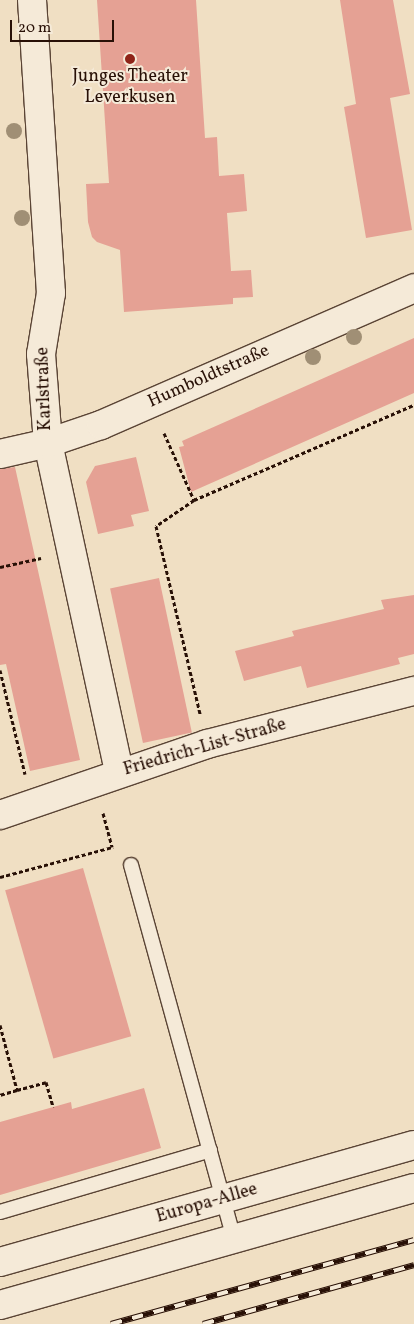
<!DOCTYPE html>
<html>
<head>
<meta charset="utf-8">
<style>
	body { margin:0 }
	#map { position:relative; width:414px; height:1324px; overflow:hidden; background:#f0dfc3; font-family:Vollkorn,serif }
	div>[style] { position:absolute }
	.building>* { inset:0; background:#e5a194; transform-origin:0 0 }
	.path>* { height:3px; margin-top:-1.5px; transform-origin:0; background:repeating-linear-gradient(90deg,#281006 0 4px,transparent 0 6.5px) }
	.roads { filter:drop-shadow(1px 0 #5a4435) drop-shadow(-1px 0 #5a4435) drop-shadow(0 1px #5a4435) drop-shadow(0 -1px #5a4435) }
	.service>* { height:14px; margin:-7px; padding:0 7px; transform-origin:7px; border-radius:7px; background:#f5ead8 }
	.minor>* { height:28px; margin:-14px; padding:0 14px; transform-origin:14px; border-radius:14px; background:#f5ead8 }
	.tertiary>* { height:28px; margin:-14px; padding:0 14px; transform-origin:14px; border-radius:14px; background:#f5ead8 }
	.secondary>* { height:28px; margin:-14px; padding:0 14px; transform-origin:14px; border-radius:14px; background:#f5ead8 }
	.rail>* { height:5.5px; margin-top:-2.75px; transform-origin:0; background:repeating-linear-gradient(90deg,#f5ead8 0 11px,#281006 0 22px); box-sizing:border-box; border-block:1px solid #281006 }
	.trees>* { width:16px; height:16px; margin:-8px; border-radius:50%; background:#a08f75 }
	.dots>* { width:14px; height:14px; translate:-50% -50%; box-sizing:border-box; border:2px solid #f5ead8; border-radius:50% }
	span { translate:-50% -50%; white-space:nowrap; text-align:center; line-height:1.15; -webkit-text-stroke:4px #f5ead8; paint-order:stroke }
	.poi-label { font-size:18px; color:#281006 }
	.street-label { font-size:18px; color:#281006 }
	.scale { position:absolute; left:10px; top:20px; width:104px; height:22px; box-sizing:border-box; border:2px solid #281006; border-top:0; padding-left:6px; font-size:15px; line-height:18px; white-space:nowrap; color:#281006; -webkit-text-stroke:4px #f5ead8; paint-order:stroke }
</style>
</head>
<body>
<div id="map">
	<div class="building">
		<div style="clip-path:polygon(97px 0,196px 0,205px 138px,217px 137px,219px 176px,244px 174px,247px 211px,227px 213px,231px 271px,251px 270px,253px 297px,233px 298px,233px 304px,124px 312px,120px 250px,97px 242px,92px 237px,88px 222px,86px 184px,109px 183px)"></div>
		<div style="clip-path:polygon(340px 0,393px 0,410px 94px,390px 98px,412px 230px,366px 238px,344px 107px,356px 104px)"></div>
		<div style="clip-path:polygon(414px 338px,414px 393px,191px 492px,179px 447px,184px 446px,182px 441px)"></div>
		<div style="clip-path:polygon(136px 457px,149px 511px,131px 515px,134px 526px,98px 534px,86px 482px,95px 466px)"></div>
		<div style="clip-path:polygon(15px 467px,80px 760px,30px 771px,6px 664px,0 665px,0 469px)"></div>
		<div style="left:159px;top:578px;width:158px;height:50px;rotate:78deg"></div>
		<div style="clip-path:polygon(414px 595px,414px 654px,398px 658px,400px 664px,307px 688px,301px 666px,244px 681px,235px 651px,294px 636px,292px 631px,384px 609px,381px 600px)"></div>
		<div style="left:83px;top:868px;width:175px;height:81px;rotate:74deg"></div>
		<div style="clip-path:polygon(144px 1088px,161px 1148px,0 1195px,0 1122px,71px 1102px,72px 1109px)"></div>
	</div>
	<div class="path">
		<div style="left:164px;top:433px;width:73px;rotate:65.9deg"></div>
		<div style="left:194px;top:500px;width:240px;rotate:-23.4deg"></div>
		<div style="left:194px;top:500px;width:46px;rotate:145.6deg"></div>
		<div style="left:156px;top:526px;width:193px;rotate:76.8deg"></div>
		<div style="left:0;top:567px;width:42px;rotate:-12.4deg"></div>
		<div style="left:0;top:670px;width:107px;rotate:76.5deg"></div>
		<div style="left:103px;top:813px;width:35px;rotate:75deg"></div>
		<div style="left:0;top:877px;width:117px;rotate:-14.9deg"></div>
		<div style="left:0;top:1025px;width:67px;rotate:75.3deg"></div>
		<div style="left:17px;top:1090px;width:18px;rotate:164deg"></div>
		<div style="left:17px;top:1090px;width:30px;rotate:-15deg"></div>
		<div style="left:46px;top:1082px;width:26px;rotate:74deg"></div>
	</div>
	<div class="roads">
		<div class="service">
			<div style="left:131px;top:865px;width:387px;rotate:74.6deg"></div>
			<div style="left:0;top:1212px;width:219px;rotate:-16.4deg"></div>
		</div>
		<div class="minor">
			<div style="left:32px;top:0;width:294px;rotate:86.3deg"></div>
			<div style="left:51px;top:293px;width:62px;rotate:99.3deg"></div>
			<div style="left:41px;top:354px;width:89px;rotate:85.5deg"></div>
			<div style="left:48px;top:443px;width:337px;rotate:77.8deg"></div>
			<div style="left:0;top:815px;width:219px;rotate:-18.9deg"></div>
			<div style="left:207px;top:744px;width:214px;rotate:-14.4deg"></div>
		</div>
		<div class="tertiary">
			<div style="left:0;top:454px;width:49px;rotate:-12.9deg"></div>
			<div style="left:48px;top:443px;width:56px;rotate:-18.8deg"></div>
			<div style="left:101px;top:425px;width:342px;rotate:-23.6deg"></div>
		</div>
		<div class="secondary">
			<div style="left:0;top:1262px;width:430px;rotate:-15.8deg"></div>
			<div style="left:0;top:1305px;width:430px;rotate:-15.8deg"></div>
		</div>
	</div>
	<div class="rail">
		<div style="left:111px;top:1324px;width:314px;rotate:-15.5deg"></div>
		<div style="left:203px;top:1324px;width:219px;rotate:-15.6deg"></div>
	</div>
	<div class="trees">
		<div style="left:14px;top:131px"></div>
		<div style="left:22px;top:218px"></div>
		<div style="left:354px;top:337px"></div>
		<div style="left:313px;top:357px"></div>
	</div>
	<div class="dots">
		<div style="left:130px;top:59px;background:#8f2418"></div>
	</div>
	<div class="poi-label">
		<span style="left:130px;top:88px">Junges Theater<br>Leverkusen</span>
	</div>
	<div class="street-label">
		<span style="left:209px;top:377px;rotate:-24deg">Humboldtstraße</span>
		<span style="left:45px;top:389px;rotate:-92deg">Karlstraße</span>
		<span style="left:205px;top:748px;rotate:-16deg">Friedrich-List-Straße</span>
		<span style="left:207px;top:1204px;rotate:-16deg">Europa-Allee</span>
	</div>
	<div class="scale">20 m</div>
</div>
</body>
</html>
